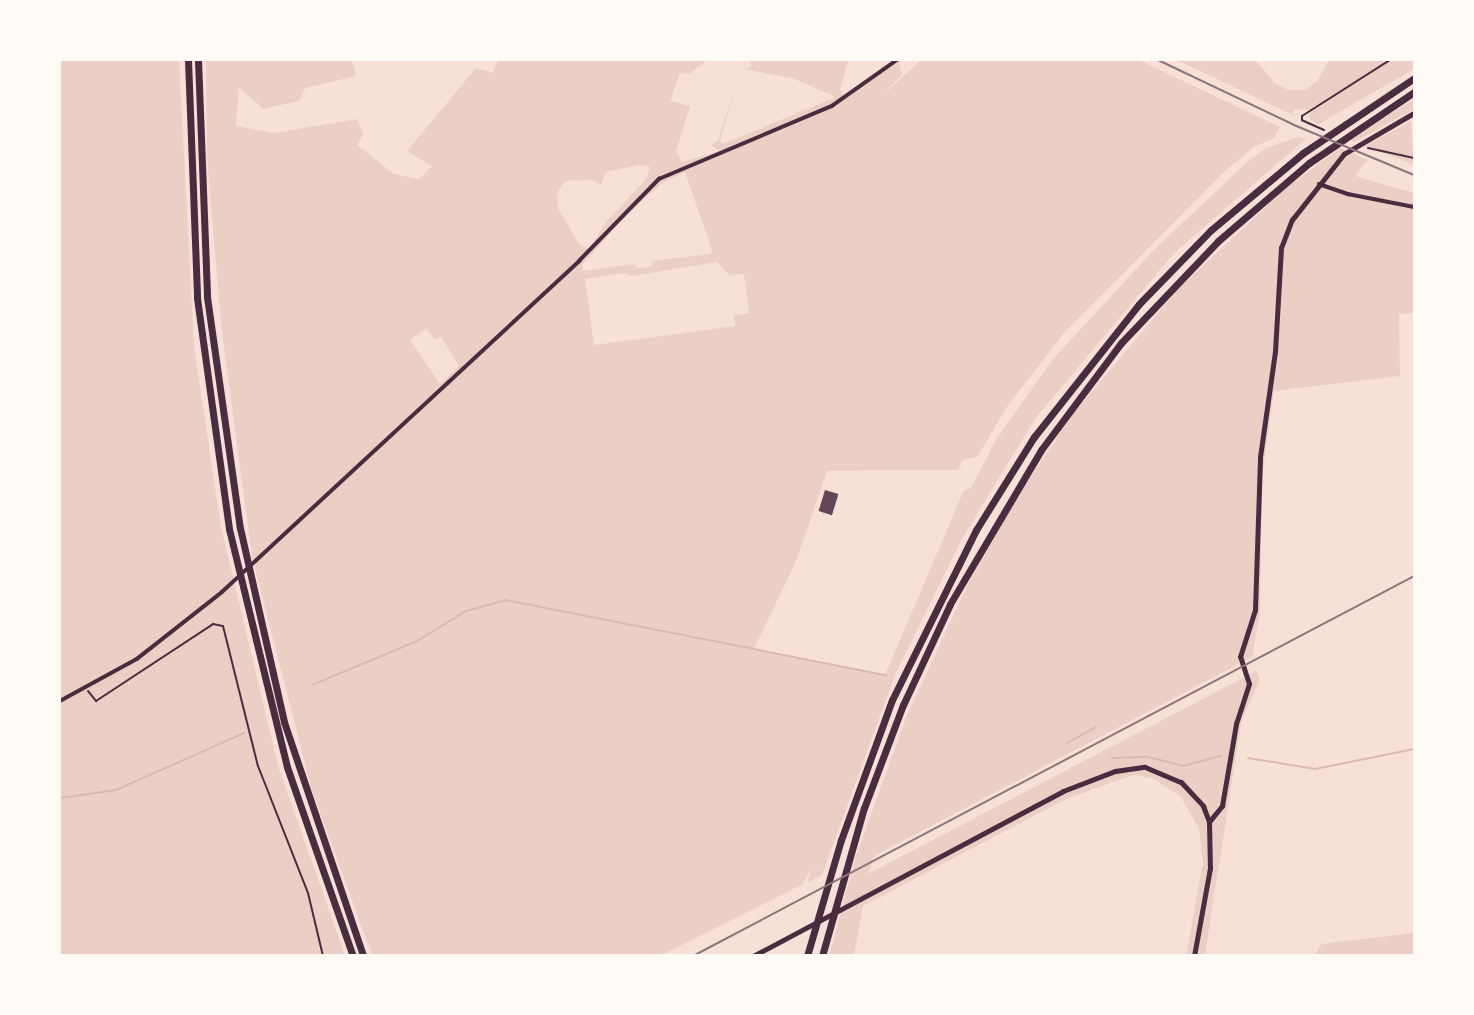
<!DOCTYPE html>
<html>
<head>
<meta charset="utf-8">
<style>
	body { margin:0 }
	#map { position:relative; width:1474px; height:1015px; overflow:hidden; background:#f7e1d7; font-family:Commissioner,sans-serif }
	div>[style] { position:absolute }
	.green>* { inset:0; background:#ebcfc5 }
	.stream>* { height:2px; margin:-1px; padding:0 1px; transform-origin:1px; border-radius:1px; background:#dcb8b0 }
	.building>* { inset:0; background:#644757; transform-origin:0 0 }
	.path>* { height:2px; margin:-1px; padding:0 1px; transform-origin:1px; border-radius:1px; background:#4a2c40 }
	.minor>* { height:3.5px; margin:-1.75px; padding:0 1.75px; transform-origin:1.75px; border-radius:1.75px; background:#4a2c40 }
	.tertiary>* { height:4.5px; margin:-2.25px; padding:0 2.25px; transform-origin:2.25px; border-radius:2.25px; background:#4a2c40 }
	.secondary>* { height:5px; margin:-2.5px; padding:0 2.5px; transform-origin:2.5px; border-radius:2.5px; background:#4a2c40 }
	.motorway>* { height:7px; margin:-3.5px; padding:0 3.5px; transform-origin:3.5px; border-radius:3.5px; background:#4a2c40 }
	.rail>* { height:2px; margin:-1px; padding:0 1px; transform-origin:1px; border-radius:1px; background:#8f747c }
	span { translate:-50% -50%; white-space:nowrap; text-align:center; line-height:1.15; -webkit-text-stroke:5px #fffaf5; paint-order:stroke }
	.frame { position:absolute; inset:0; border:61px solid #fffaf5; pointer-events:none }
</style>
</head>
<body>
<div id="map">
	<div class="green">
		<div style="clip-path:polygon(60px 60px,179px 60px,194px 346px,221px 527px,279px 769px,345px 955px,60px 955px)"></div>
		<div style="clip-path:polygon(evenodd,206px 60px,352px 60px,356px 76px,305px 88px,299px 101px,263px 109px,239px 87px,236px 126px,273px 133px,357px 119px,363px 134px,357px 145px,394px 174px,419px 179px,432px 166px,407px 151px,476px 68px,493px 73px,498px 60px,707px 60px,689px 74px,680px 73px,670px 101px,690px 106px,676px 151px,682px 162px,720px 151px,711px 145px,718px 141px,736px 83px,720px 141px,723px 144px,836px 97px,792px 78px,744px 69px,751px 67px,750px 60px,848px 60px,840px 90px,845px 97px,899px 60px,902px 74px,881px 97px,921px 60px,1139px 60px,1280px 127px,1274px 138px,1254px 147px,1227px 169px,1064px 333px,1006px 408px,978px 456px,963px 460px,958px 470px,827px 471px,797px 559px,754px 649px,885px 675px,964px 490px,971px 488px,997px 438px,1053px 359px,1155px 249px,1246px 163px,1266px 148px,1298px 137px,1306px 139px,1174px 253px,1035px 419px,963px 537px,895px 675px,822px 875px,807px 883px,811px 868px,803px 884px,662px 955px,372px 955px,312px 791px,252px 557px,222px 333px,207px 159px,206px 60px,640px 165px,650px 167px,647px 178px,606px 222px,589px 249px,579px 244px,558px 208px,557px 193px,565px 181px,592px 180px,601px 185px,606px 172px,640px 165px,206px 60px,685px 172px,712px 250px,710px 254px,652px 261px,652px 267px,636px 268px,635px 264px,583px 271px,582px 265px,631px 210px,662px 183px,685px 172px,206px 60px,717px 262px,729px 275px,744px 274px,749px 313px,734px 316px,735px 326px,594px 345px,585px 279px,624px 273px,632px 276px,717px 262px,206px 60px,426px 329px,435px 339px,441px 337px,459px 366px,440px 384px,410px 340px,426px 329px)"></div>
		<div style="clip-path:polygon(1177px 60px,1255px 60px,1275px 83px,1288px 90px,1307px 89px,1318px 80px,1329px 60px,1414px 60px,1414px 69px,1319px 124px,1309px 119px,1310px 110px,1295px 109px,1292px 113px,1297px 117px)"></div>
		<div style="clip-path:polygon(1414px 99px,1414px 109px,1355px 142px,1350px 140px)"></div>
		<div style="clip-path:polygon(1411px 121px,1414px 165px,1365px 146px)"></div>
		<div style="clip-path:polygon(1340px 148px,1368px 160px,1356px 174px,1358px 177px,1414px 193px,1414px 313px,1399px 314px,1400px 376px,1274px 391px,1262px 477px,1260px 612px,1252px 657px,874px 856px,868px 874px,1256px 671px,1260px 679px,1241px 723px,1205px 955px,1186px 955px,1203px 863px,1199px 828px,1180px 796px,1152px 778px,1133px 775px,1066px 799px,863px 906px,854px 955px,829px 956px,856px 856px,907px 715px,968px 584px,1021px 491px,1073px 414px,1178px 289px,1284px 190px)"></div>
		<div style="clip-path:polygon(1414px 933px,1414px 955px,1315px 955px,1321px 944px)"></div>
	</div>
	<div class="stream">
		<div style="left:312px;top:685px;width:114px;rotate:-22.7deg"></div>
		<div style="left:417px;top:641px;width:57px;rotate:-31.5deg"></div>
		<div style="left:466px;top:611px;width:41px;rotate:-15.4deg"></div>
		<div style="left:506px;top:600px;width:387px;rotate:11.2deg"></div>
		<div style="left:1067px;top:743px;width:33px;rotate:-29deg"></div>
		<div style="left:1112px;top:758px;width:36px;rotate:-2deg"></div>
		<div style="left:1148px;top:757px;width:36px;rotate:14deg"></div>
		<div style="left:1183px;top:766px;width:39px;rotate:-15deg"></div>
		<div style="left:1248px;top:758px;width:68px;rotate:9.3deg"></div>
		<div style="left:1315px;top:769px;width:101px;rotate:-11.4deg"></div>
		<div style="left:60px;top:798px;width:57px;rotate:-8.1deg"></div>
		<div style="left:116px;top:790px;width:140px;rotate:-24deg"></div>
	</div>
	<div class="building">
		<div style="left:825px;top:490px;width:14px;height:22px;rotate:17deg"></div>
	</div>
	<div class="path">
		<div style="left:1324px;top:130px;width:24px;rotate:-156deg"></div>
		<div style="left:1302px;top:120px;width:4px;rotate:-90deg"></div>
		<div style="left:1302px;top:116px;width:104px;rotate:-32.5deg"></div>
		<div style="left:1368px;top:148px;width:47px;rotate:12.3deg"></div>
		<div style="left:88px;top:691px;width:13px;rotate:51deg"></div>
		<div style="left:96px;top:701px;width:140px;rotate:-33.3deg"></div>
		<div style="left:213px;top:624px;width:10px;rotate:11deg"></div>
		<div style="left:223px;top:626px;width:144px;rotate:76deg"></div>
		<div style="left:258px;top:766px;width:136px;rotate:68.5deg"></div>
		<div style="left:308px;top:893px;width:65px;rotate:76.6deg"></div>
	</div>
	<div class="minor">
		<div style="left:1319px;top:184px;width:31px;rotate:19deg"></div>
		<div style="left:1348px;top:194px;width:67px;rotate:11.1deg"></div>
		<div style="left:60px;top:701px;width:88px;rotate:-28.6deg"></div>
		<div style="left:137px;top:659px;width:108px;rotate:-38.2deg"></div>
		<div style="left:222px;top:592px;width:487px;rotate:-42.8deg"></div>
		<div style="left:579px;top:261px;width:115px;rotate:-45.7deg"></div>
		<div style="left:659px;top:179px;width:188px;rotate:-22.9deg"></div>
		<div style="left:832px;top:106px;width:80px;rotate:-35.3deg"></div>
	</div>
	<div class="tertiary">
		<div style="left:1209px;top:822px;width:21px;rotate:-51deg"></div>
		<div style="left:1222px;top:806px;width:83px;rotate:-80.3deg"></div>
		<div style="left:1236px;top:724px;width:42px;rotate:-72deg"></div>
		<div style="left:1249px;top:684px;width:28px;rotate:-108deg"></div>
		<div style="left:1240px;top:657px;width:49px;rotate:-72.3deg"></div>
		<div style="left:1255px;top:610px;width:153px;rotate:-88.1deg"></div>
		<div style="left:1260px;top:457px;width:106px;rotate:-81.9deg"></div>
		<div style="left:1275px;top:352px;width:104px;rotate:-86.7deg"></div>
		<div style="left:1281px;top:248px;width:30px;rotate:-69deg"></div>
		<div style="left:1292px;top:220px;width:84px;rotate:-51.8deg"></div>
		<div style="left:1344px;top:154px;width:81px;rotate:-30.4deg"></div>
	</div>
	<div class="secondary">
		<div style="left:753px;top:956px;width:351px;rotate:-28deg"></div>
		<div style="left:1063px;top:791px;width:56px;rotate:-21deg"></div>
		<div style="left:1115px;top:771px;width:30px;rotate:-8deg"></div>
		<div style="left:1145px;top:767px;width:39px;rotate:23deg"></div>
		<div style="left:1181px;top:782px;width:33px;rotate:47deg"></div>
		<div style="left:1203px;top:806px;width:17px;rotate:69deg"></div>
		<div style="left:1209px;top:822px;width:46px;rotate:88.8deg"></div>
		<div style="left:1210px;top:868px;width:89px;rotate:100.3deg"></div>
	</div>
	<div class="motorway">
		<div style="left:188px;top:60px;width:238px;rotate:87.8deg"></div>
		<div style="left:197px;top:298px;width:233px;rotate:82.1deg"></div>
		<div style="left:229px;top:529px;width:245px;rotate:76.3deg"></div>
		<div style="left:287px;top:767px;width:200px;rotate:70.8deg"></div>
		<div style="left:198px;top:60px;width:237px;rotate:87.8deg"></div>
		<div style="left:207px;top:297px;width:233px;rotate:81.9deg"></div>
		<div style="left:240px;top:528px;width:199px;rotate:77.2deg"></div>
		<div style="left:284px;top:722px;width:247px;rotate:71.3deg"></div>
		<div style="left:807px;top:956px;width:121px;rotate:-73.7deg"></div>
		<div style="left:841px;top:840px;width:149px;rotate:-70deg"></div>
		<div style="left:892px;top:700px;width:190px;rotate:-63.7deg"></div>
		<div style="left:976px;top:530px;width:110px;rotate:-58.1deg"></div>
		<div style="left:1034px;top:437px;width:169px;rotate:-51.7deg"></div>
		<div style="left:1139px;top:304px;width:103px;rotate:-45.8deg"></div>
		<div style="left:1211px;top:230px;width:120px;rotate:-39.9deg"></div>
		<div style="left:1303px;top:153px;width:134px;rotate:-34deg"></div>
		<div style="left:822px;top:956px;width:154px;rotate:-74.2deg"></div>
		<div style="left:864px;top:808px;width:110px;rotate:-69.3deg"></div>
		<div style="left:903px;top:705px;width:111px;rotate:-65deg"></div>
		<div style="left:950px;top:604px;width:179px;rotate:-59.4deg"></div>
		<div style="left:1041px;top:450px;width:134px;rotate:-53.2deg"></div>
		<div style="left:1121px;top:343px;width:141px;rotate:-46.4deg"></div>
		<div style="left:1218px;top:241px;width:120px;rotate:-40.6deg"></div>
		<div style="left:1309px;top:163px;width:127px;rotate:-34.1deg"></div>
	</div>
	<div class="rail">
		<div style="left:1158px;top:60px;width:151px;rotate:25.5deg"></div>
		<div style="left:1294px;top:125px;width:130px;rotate:22.6deg"></div>
		<div style="left:693px;top:956px;width:815px;rotate:-27.79deg"></div>
	</div>
	<div class="frame"></div>
</div>
</body>
</html>
